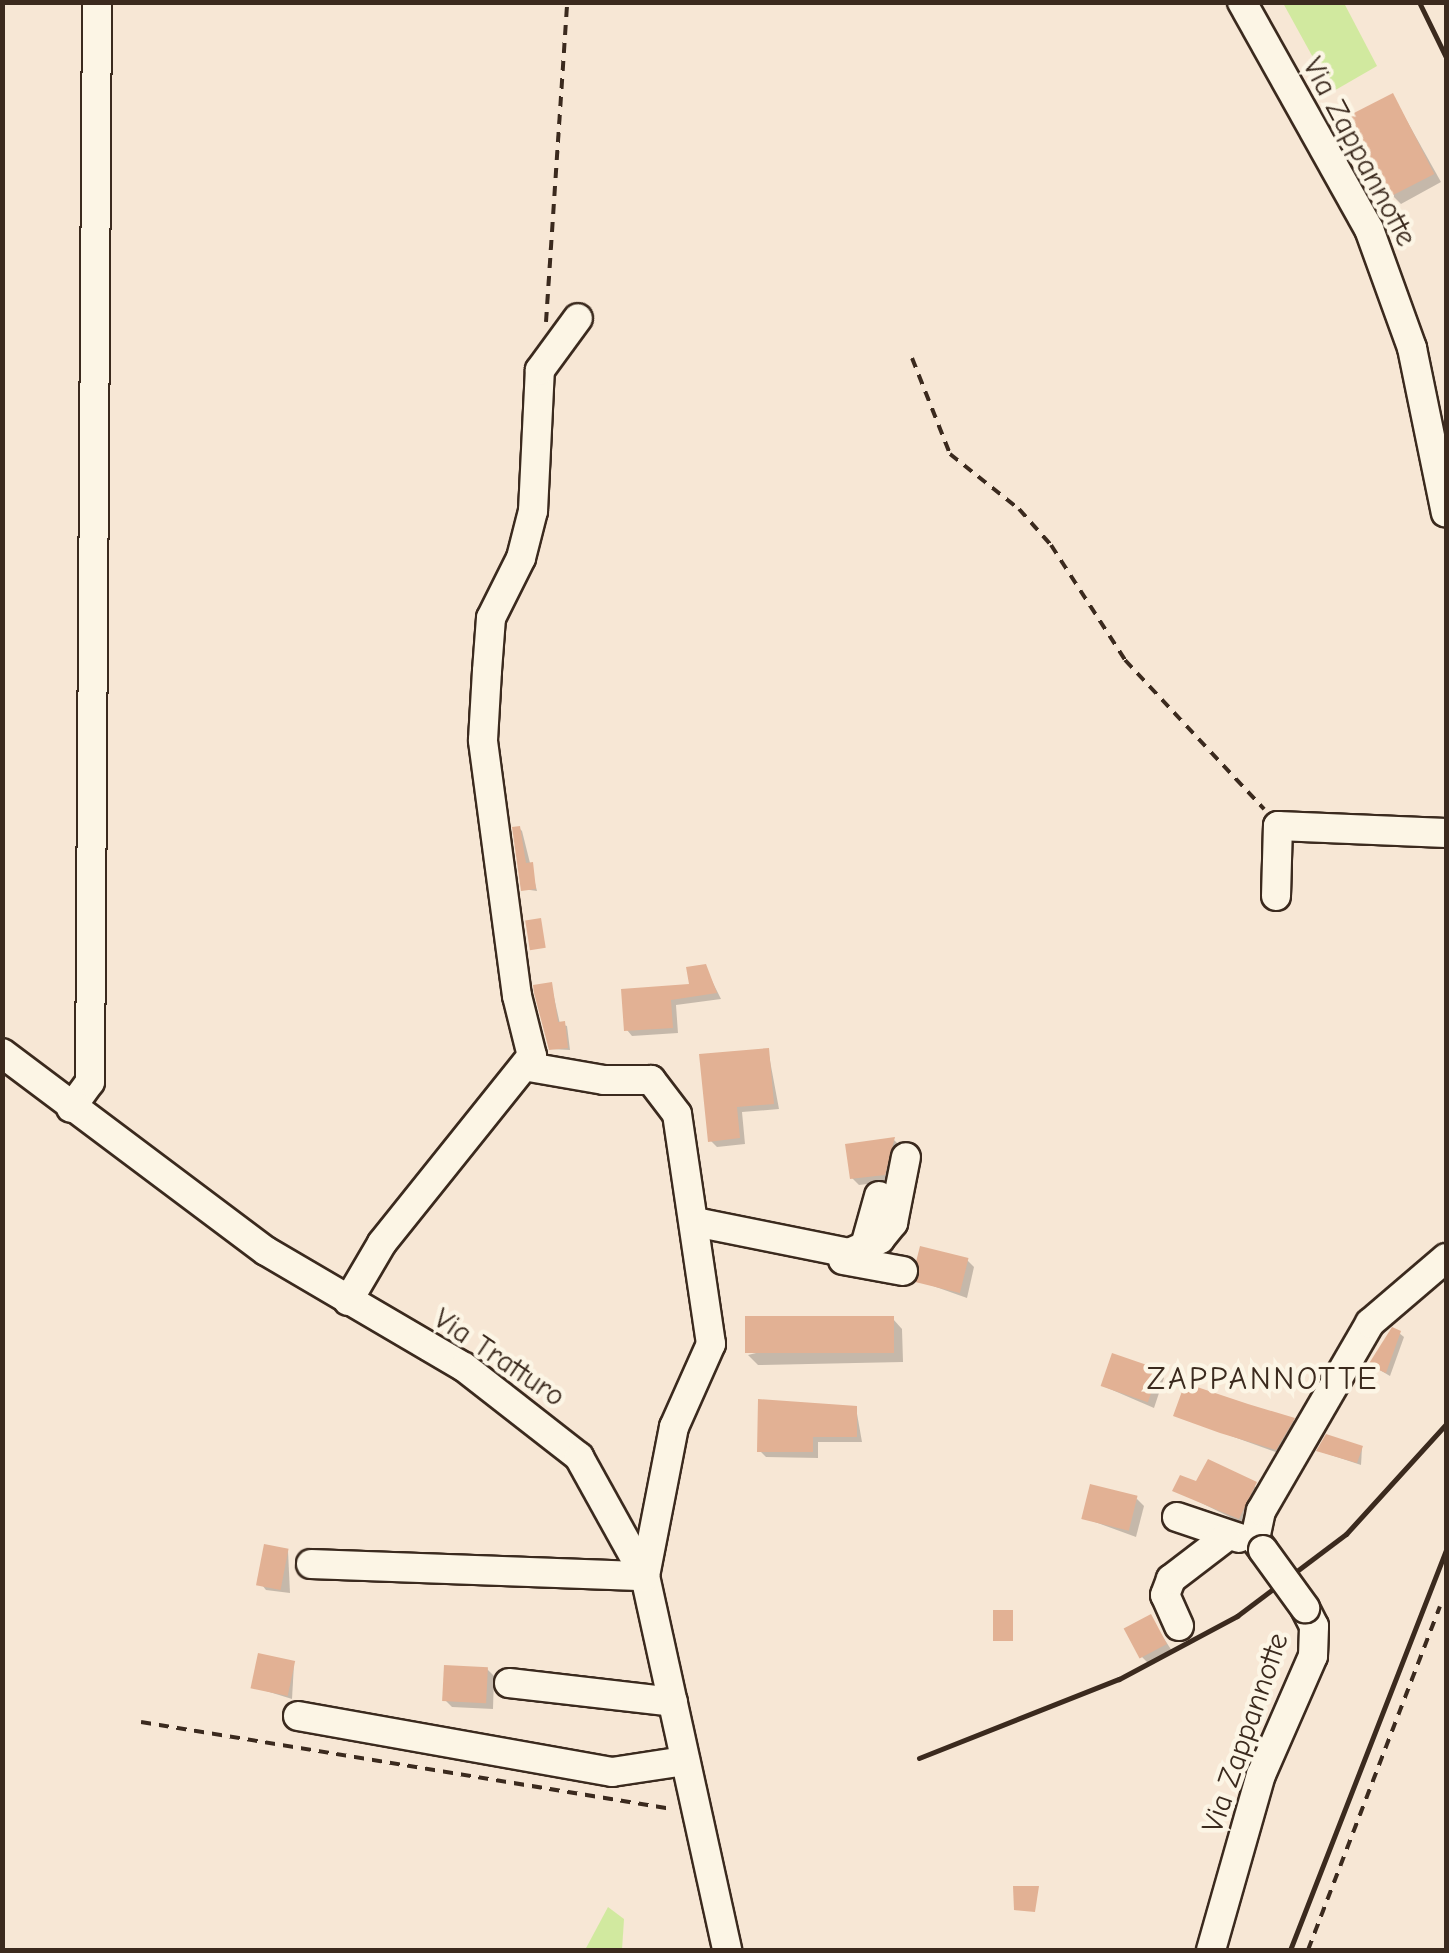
<!DOCTYPE html>
<html>
<head>
<meta charset="utf-8">
<style>
	body { margin:0 }
	#map { position:relative; width:1449px; height:1953px; overflow:hidden; background:#f7e7d5; font-family:"Comic Neue",sans-serif }
	div>[style] { position:absolute }
	.green>* { inset:0; background:#d1e99f }
	.shadow>* { inset:0; background:#0003 }
	.building>* { inset:0; background:#e2b194; transform-origin:0 0 }
	.path>* { height:4px; margin-top:-2px; transform-origin:0; background:repeating-linear-gradient(90deg,#3b2a1e 0 10px,transparent 0 18px) }
	.roads { filter:drop-shadow(2px 0 #3b2a1e) drop-shadow(-2px 0 #3b2a1e) drop-shadow(0 2px #3b2a1e) drop-shadow(0 -2px #3b2a1e) }
	.minor>* { height:28px; margin:-14px; padding:0 14px; transform-origin:14px; border-radius:14px; background:#fcf5e5 }
	.rail>* { height:5px; margin:-2.5px; padding:0 2.5px; transform-origin:2.5px; border-radius:2.5px; background:#3b2a1e }
	.bridges { filter:drop-shadow(2px 0 #3b2a1e) drop-shadow(-2px 0 #3b2a1e) drop-shadow(0 2px #3b2a1e) drop-shadow(0 -2px #3b2a1e) }
	.minor-bridge>* { height:28px; margin:-14px; padding:0 14px; transform-origin:14px; border-radius:14px; background:#fcf5e5 }
	span { translate:-50% -50%; white-space:nowrap; text-align:center; line-height:1.15; -webkit-text-stroke:9px #fcf5e5; paint-order:stroke }
	.street-label { font-size:30px; color:#3b2a1e }
	.neighbourhood-label { font-size:32px; color:#3b2a1e; letter-spacing:2.5px }
	.frame { position:absolute; inset:0; border:5px solid #3b2a1e; pointer-events:none }
</style>
</head>
<body>
<div id="map">
	<div class="green">
		<div style="clip-path:polygon(1283px 3px,1344px 3px,1377px 66px,1332px 92px)"></div>
		<div style="clip-path:polygon(608px 1907px,624px 1919px,622px 1950px,585px 1950px)"></div>
	</div>
	<div class="shadow">
		<div style="clip-path:polygon(1393px 96px,1441px 182px,1401px 204px,1394px 197px)"></div>
		<div style="clip-path:polygon(519px 828px,522px 831px,537px 891px,523px 889px)"></div>
		<div style="clip-path:polygon(705px 967px,721px 999px,676px 1005px,678px 1033px,632px 1036px,627px 1030px,624px 992px,692px 987px)"></div>
		<div style="clip-path:polygon(551px 984px,560px 1024px,567px 1026px,570px 1050px,551px 1049px)"></div>
		<div style="clip-path:polygon(768px 1050px,779px 1109px,742px 1112px,745px 1144px,717px 1147px,710px 1140px)"></div>
		<div style="clip-path:polygon(894px 1140px,900px 1146px,891px 1181px,859px 1185px,852px 1178px)"></div>
		<div style="clip-path:polygon(967px 1260px,974px 1267px,967px 1298px,919px 1281px)"></div>
		<div style="clip-path:polygon(893px 1319px,902px 1329px,903px 1362px,758px 1365px,748px 1355px)"></div>
		<div style="clip-path:polygon(1399px 1333px,1404px 1337px,1390px 1376px,1371px 1365px)"></div>
		<div style="clip-path:polygon(1157px 1371px,1164px 1378px,1154px 1408px,1103px 1386px)"></div>
		<div style="clip-path:polygon(760px 1402px,856px 1408px,862px 1442px,818px 1442px,818px 1458px,766px 1457px,760px 1451px)"></div>
		<div style="clip-path:polygon(1176px 1416px,1293px 1420px,1300px 1427px,1284px 1455px)"></div>
		<div style="clip-path:polygon(1362px 1448px,1361px 1465px,1319px 1451px)"></div>
		<div style="clip-path:polygon(1209px 1462px,1263px 1491px,1246px 1525px,1175px 1490px,1198px 1484px)"></div>
		<div style="clip-path:polygon(1137px 1499px,1144px 1506px,1136px 1537px,1084px 1518px)"></div>
		<div style="clip-path:polygon(288px 1551px,290px 1593px,266px 1590px,262px 1585px)"></div>
		<div style="clip-path:polygon(1150px 1617px,1172px 1651px,1149px 1664px,1142px 1657px)"></div>
		<div style="clip-path:polygon(294px 1664px,292px 1699px,253px 1687px)"></div>
		<div style="clip-path:polygon(487px 1669px,494px 1676px,493px 1709px,452px 1707px,445px 1700px)"></div>
	</div>
	<div class="building">
		<div style="left:1393px;top:93px;width:91px;height:51px;rotate:63deg"></div>
		<div style="clip-path:polygon(520px 826px,526px 863px,533px 862px,536px 889px,521px 891px,512px 827px)"></div>
		<div style="left:541px;top:918px;width:30px;height:16px;rotate:81deg"></div>
		<div style="clip-path:polygon(706px 964px,717px 993px,671px 1000px,673px 1028px,624px 1031px,621px 989px,689px 984px,686px 967px)"></div>
		<div style="clip-path:polygon(552px 982px,558px 1022px,565px 1021px,568px 1048px,549px 1050px,534px 993px,533px 985px)"></div>
		<div style="clip-path:polygon(769px 1048px,774px 1104px,737px 1107px,740px 1138px,708px 1142px,699px 1054px)"></div>
		<div style="clip-path:polygon(895px 1137px,885px 1175px,850px 1179px,845px 1144px)"></div>
		<div style="left:920px;top:1246px;width:50px;height:36px;rotate:14deg"></div>
		<div style="left:894px;top:1316px;width:37px;height:149px;rotate:90deg"></div>
		<div style="clip-path:polygon(1392px 1327px,1401px 1331px,1386px 1373px,1368px 1365px)"></div>
		<div style="left:1112px;top:1353px;width:50px;height:35px;rotate:19deg"></div>
		<div style="clip-path:polygon(1185px 1383px,1248px 1404px,1295px 1418px,1276px 1450px,1220px 1433px,1173px 1416px)"></div>
		<div style="clip-path:polygon(758px 1399px,857px 1406px,857px 1437px,813px 1437px,813px 1452px,757px 1452px)"></div>
		<div style="clip-path:polygon(1326px 1434px,1363px 1446px,1357px 1463px,1316px 1451px)"></div>
		<div style="clip-path:polygon(1208px 1459px,1257px 1482px,1239px 1519px,1172px 1491px,1180px 1475px,1196px 1481px)"></div>
		<div style="left:1090px;top:1484px;width:49px;height:36px;rotate:14deg"></div>
		<div style="left:264px;top:1544px;width:25px;height:42px;rotate:11deg"></div>
		<div style="left:993px;top:1610px;width:20px;height:31px"></div>
		<div style="left:1151px;top:1614px;width:34px;height:31px;rotate:62deg"></div>
		<div style="left:258px;top:1653px;width:38px;height:36px;rotate:12deg"></div>
		<div style="left:444px;top:1665px;width:44px;height:36px;rotate:3deg"></div>
		<div style="clip-path:polygon(1013px 1886px,1039px 1886px,1035px 1912px,1014px 1910px)"></div>
	</div>
	<div class="path">
		<div style="left:546px;top:322px;width:321px;rotate:-86.2deg"></div>
		<div style="left:912px;top:358px;width:103px;rotate:68.4deg"></div>
		<div style="left:950px;top:454px;width:88px;rotate:38.6deg"></div>
		<div style="left:1019px;top:509px;width:48px;rotate:48.4deg"></div>
		<div style="left:1051px;top:545px;width:137px;rotate:57.2deg"></div>
		<div style="left:1125px;top:660px;width:204px;rotate:47deg"></div>
		<div style="left:141px;top:1722px;width:538px;rotate:9.3deg"></div>
		<div style="left:1308px;top:1950px;width:368px;rotate:-69deg"></div>
	</div>
	<div class="roads">
		<div class="minor">
			<div style="left:1242px;top:2px;width:260px;rotate:60.8deg"></div>
			<div style="left:1369px;top:229px;width:127px;rotate:70.1deg"></div>
			<div style="left:1412px;top:348px;width:168px;rotate:78.4deg"></div>
			<div style="left:1276px;top:896px;width:70px;rotate:-88.4deg"></div>
			<div style="left:1278px;top:826px;width:168px;rotate:2.4deg"></div>
			<div style="left:2px;top:1053px;width:330px;rotate:36.9deg"></div>
			<div style="left:266px;top:1251px;width:229px;rotate:30.4deg"></div>
			<div style="left:464px;top:1367px;width:146px;rotate:38deg"></div>
			<div style="left:579px;top:1457px;width:136px;rotate:61deg"></div>
			<div style="left:645px;top:1576px;width:383px;rotate:77.6deg"></div>
			<div style="left:71px;top:1108px;width:32px;rotate:-54deg"></div>
			<div style="left:90px;top:1082px;width:1080px;rotate:-89.63deg"></div>
			<div style="left:695px;top:1222px;width:157px;rotate:11.4deg"></div>
			<div style="left:849px;top:1253px;width:34px;rotate:-24deg"></div>
			<div style="left:880px;top:1239px;width:21px;rotate:-51deg"></div>
			<div style="left:893px;top:1223px;width:67px;rotate:-78.9deg"></div>
			<div style="left:865px;top:1246px;width:52px;rotate:-74.4deg"></div>
			<div style="left:843px;top:1260px;width:61px;rotate:10.4deg"></div>
			<div style="left:348px;top:1301px;width:67px;rotate:-59.6deg"></div>
			<div style="left:382px;top:1243px;width:240px;rotate:-51.3deg"></div>
			<div style="left:532px;top:1056px;width:62px;rotate:-104deg"></div>
			<div style="left:517px;top:996px;width:258px;rotate:-97.6deg"></div>
			<div style="left:483px;top:740px;width:69px;rotate:-86.7deg"></div>
			<div style="left:487px;top:671px;width:53px;rotate:-85.7deg"></div>
			<div style="left:491px;top:618px;width:67px;rotate:-63.4deg"></div>
			<div style="left:521px;top:558px;width:49px;rotate:-75.7deg"></div>
			<div style="left:533px;top:511px;width:141px;rotate:-87.2deg"></div>
			<div style="left:540px;top:370px;width:64px;rotate:-53.8deg"></div>
			<div style="left:1177px;top:1517px;width:65px;rotate:18.7deg"></div>
			<div style="left:1263px;top:1550px;width:14px;rotate:-126deg"></div>
			<div style="left:1255px;top:1539px;width:29px;rotate:-78deg"></div>
			<div style="left:1261px;top:1511px;width:217px;rotate:-59.9deg"></div>
			<div style="left:1370px;top:1323px;width:100px;rotate:-40.5deg"></div>
			<div style="left:311px;top:1564px;width:334px;rotate:2.1deg"></div>
			<div style="left:645px;top:1576px;width:152px;rotate:-79deg"></div>
			<div style="left:674px;top:1427px;width:91px;rotate:-66deg"></div>
			<div style="left:711px;top:1344px;width:232px;rotate:-98.4deg"></div>
			<div style="left:677px;top:1114px;width:43px;rotate:-127.4deg"></div>
			<div style="left:651px;top:1080px;width:47px;rotate:180deg"></div>
			<div style="left:604px;top:1080px;width:76px;rotate:-170.2deg"></div>
			<div style="left:1179px;top:1626px;width:34px;rotate:-114deg"></div>
			<div style="left:1165px;top:1595px;width:17px;rotate:-69deg"></div>
			<div style="left:1171px;top:1579px;width:69px;rotate:-37.4deg"></div>
			<div style="left:509px;top:1683px;width:165px;rotate:6.6deg"></div>
			<div style="left:298px;top:1716px;width:319px;rotate:10.1deg"></div>
			<div style="left:612px;top:1772px;width:74px;rotate:-8.6deg"></div>
			<div style="left:1211px;top:1950px;width:182px;rotate:-74.1deg"></div>
			<div style="left:1261px;top:1775px;width:130px;rotate:-66.4deg"></div>
			<div style="left:1313px;top:1656px;width:30px;rotate:-88deg"></div>
			<div style="left:1314px;top:1626px;width:20px;rotate:-117deg"></div>
		</div>
	</div>
	<div class="rail">
		<div style="left:1419px;top:2px;width:61px;rotate:63.9deg"></div>
		<div style="left:919px;top:1758px;width:215px;rotate:-21.6deg"></div>
		<div style="left:1119px;top:1679px;width:134px;rotate:-28.1deg"></div>
		<div style="left:1237px;top:1616px;width:136px;rotate:-37deg"></div>
		<div style="left:1346px;top:1534px;width:149px;rotate:-47.7deg"></div>
		<div style="left:1290px;top:1950px;width:430px;rotate:-68.7deg"></div>
	</div>
	<div class="bridges">
		<div class="minor-bridge">
			<div style="left:1263px;top:1550px;width:72px;rotate:54.1deg"></div>
		</div>
	</div>
	<div class="street-label">
		<span style="left:1359px;top:152px;rotate:62deg">Via Zappannotte</span>
		<span style="left:499px;top:1358px;rotate:34deg">Via Tratturo</span>
		<span style="left:1246px;top:1733px;rotate:-71deg">Via Zappannotte</span>
	</div>
	<div class="neighbourhood-label">
		<span style="left:1263px;top:1379px">ZAPPANNOTTE</span>
	</div>
	<div class="frame"></div>
</div>
</body>
</html>
